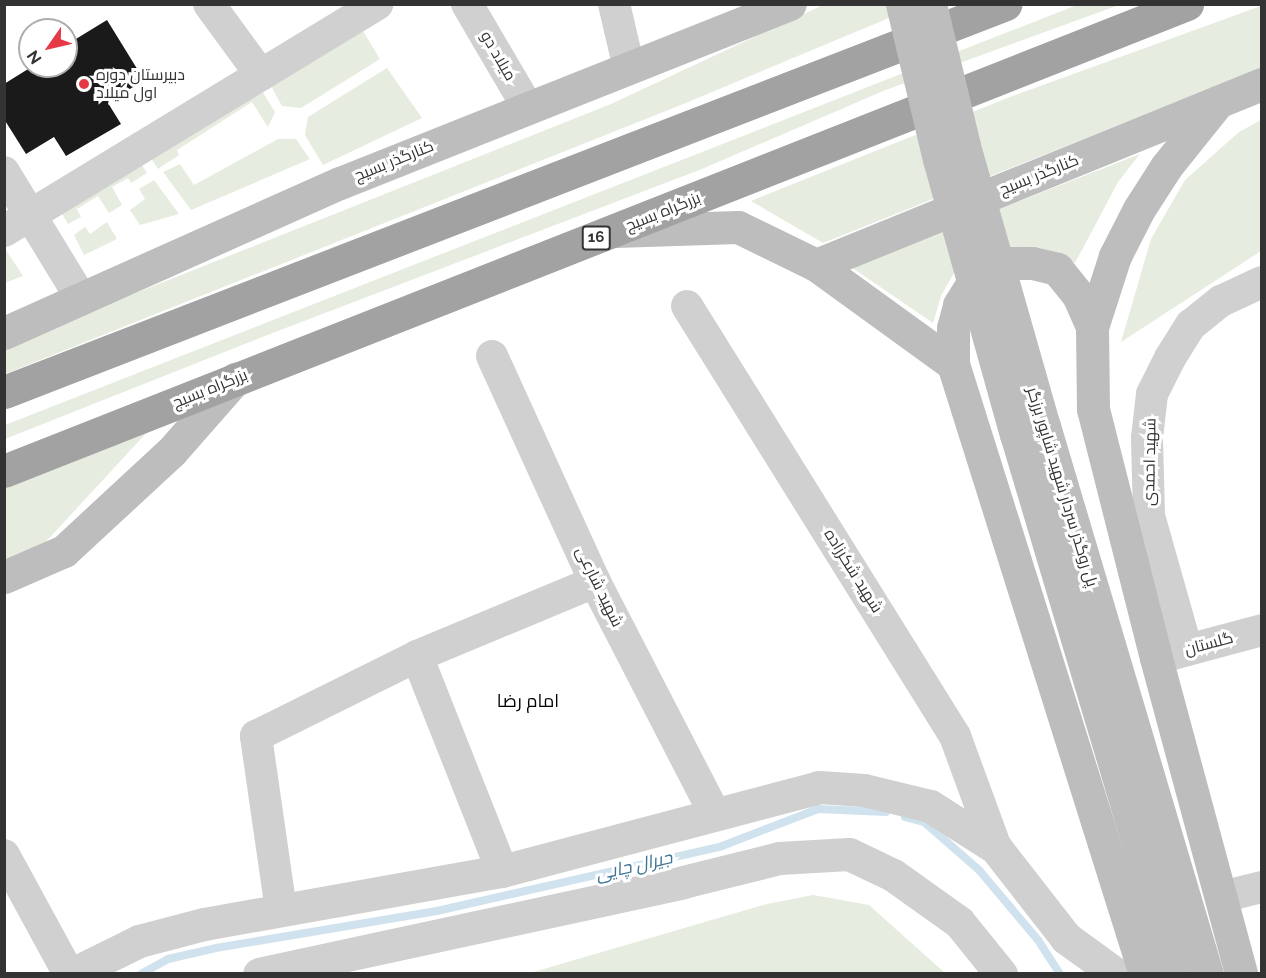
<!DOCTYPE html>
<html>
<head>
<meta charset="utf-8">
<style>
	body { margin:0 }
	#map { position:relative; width:1266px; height:978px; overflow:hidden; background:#fff; font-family:Raleway,Cairo,sans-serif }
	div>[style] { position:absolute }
	.green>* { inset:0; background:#e6ecdf }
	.stream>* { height:8px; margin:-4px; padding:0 4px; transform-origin:4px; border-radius:4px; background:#cfe2ee }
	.building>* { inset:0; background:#1a1a1a }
	.minor>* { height:32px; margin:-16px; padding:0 16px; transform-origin:16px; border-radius:16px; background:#d0d0d0 }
	.tertiary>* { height:33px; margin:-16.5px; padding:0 16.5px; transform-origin:16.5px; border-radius:16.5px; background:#d0d0d0 }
	.secondary>* { height:33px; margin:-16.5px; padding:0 16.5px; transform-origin:16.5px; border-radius:16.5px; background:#bdbdbd }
	.trunk>* { height:33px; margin:-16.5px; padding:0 16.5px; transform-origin:16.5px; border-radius:16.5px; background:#a2a2a2 }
	.secondary-bridge>* { height:33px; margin:-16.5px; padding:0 16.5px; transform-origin:16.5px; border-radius:16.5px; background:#bdbdbd }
	.dots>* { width:16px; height:16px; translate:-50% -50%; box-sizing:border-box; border:3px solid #fff; border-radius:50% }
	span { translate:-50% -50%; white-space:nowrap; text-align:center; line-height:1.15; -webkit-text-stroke:6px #fff; paint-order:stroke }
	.shield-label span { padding:2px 4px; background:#fff; border:2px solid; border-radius:4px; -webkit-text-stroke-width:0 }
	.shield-label { font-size:15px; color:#333; font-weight:700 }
	.street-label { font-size:16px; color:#333 }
	.poi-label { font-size:16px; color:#333 }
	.left { translate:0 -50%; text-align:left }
	.neighbourhood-label { font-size:18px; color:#000 }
	.water-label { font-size:18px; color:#3f7597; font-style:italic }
	.frame { position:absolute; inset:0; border:6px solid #333; pointer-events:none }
	.north { position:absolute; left:18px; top:18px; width:60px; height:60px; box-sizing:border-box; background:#fff; border:2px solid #adadad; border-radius:50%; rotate:236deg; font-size:16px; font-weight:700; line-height:24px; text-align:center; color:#333 }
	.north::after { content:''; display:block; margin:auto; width:21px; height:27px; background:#e63946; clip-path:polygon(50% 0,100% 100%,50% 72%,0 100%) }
</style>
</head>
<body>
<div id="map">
	<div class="green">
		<div style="clip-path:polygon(823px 5px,920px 5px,681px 105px,5px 374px,5px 345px,611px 104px)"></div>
		<div style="clip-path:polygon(1077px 5px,1119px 5px,883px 91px,702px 169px,270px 334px,5px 439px,5px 425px)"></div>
		<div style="clip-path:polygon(1261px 6px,1261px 68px,823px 243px,751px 201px,1010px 97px)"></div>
		<div style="clip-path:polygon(363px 31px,380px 59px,301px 108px,282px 106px,271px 86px)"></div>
		<div style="clip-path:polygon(387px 68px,422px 118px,323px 165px,305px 135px,308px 117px)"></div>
		<div style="clip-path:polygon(259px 86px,275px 112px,268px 127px,252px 102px,177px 150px,179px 155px,158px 169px,149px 155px)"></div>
		<div style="clip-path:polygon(1261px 120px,1261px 251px,1121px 342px,1151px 239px,1185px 180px,1239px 132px)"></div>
		<div style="clip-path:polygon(278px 139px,296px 139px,310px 159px,191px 210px,163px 172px,180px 164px,194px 185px)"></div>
		<div style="clip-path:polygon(1140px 154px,1118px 182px,1075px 263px,1060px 255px,954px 273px,941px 296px,933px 323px,851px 267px)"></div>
		<div style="clip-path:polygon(141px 163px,147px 173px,131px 183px,128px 178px,112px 187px,122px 205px,109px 213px,98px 196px,77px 209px,81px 217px,68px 224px,61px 212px)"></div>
		<div style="clip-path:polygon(154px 180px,179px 214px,140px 225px,130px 210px,145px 199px,139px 189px)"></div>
		<div style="clip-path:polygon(107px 222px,117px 239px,84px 255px,74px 235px,85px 227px,90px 234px)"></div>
		<div style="clip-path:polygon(4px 247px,23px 276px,5px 283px,4px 283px)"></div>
		<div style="clip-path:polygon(150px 429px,41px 547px,5px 561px,5px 485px)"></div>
		<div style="clip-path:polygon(813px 895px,869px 905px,945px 973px,530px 973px,767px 904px)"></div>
	</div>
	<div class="stream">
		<div style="left:905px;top:817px;width:20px;rotate:15deg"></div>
		<div style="left:924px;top:822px;width:73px;rotate:41.1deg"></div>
		<div style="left:979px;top:870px;width:92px;rotate:49.9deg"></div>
		<div style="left:1038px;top:940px;width:40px;rotate:57.1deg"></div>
		<div style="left:141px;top:974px;width:31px;rotate:-29deg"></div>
		<div style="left:168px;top:959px;width:49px;rotate:-12.9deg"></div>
		<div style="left:216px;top:948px;width:224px;rotate:-9.5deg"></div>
		<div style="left:437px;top:911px;width:292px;rotate:-12.8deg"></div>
		<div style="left:722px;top:846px;width:103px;rotate:-21.1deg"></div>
		<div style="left:818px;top:809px;width:68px;rotate:2.5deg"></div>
	</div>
	<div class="building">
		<div style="clip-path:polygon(107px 20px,144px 80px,108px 103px,121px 124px,66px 156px,54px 137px,26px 154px,4px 119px,4px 84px,33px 66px,66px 66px,66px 45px)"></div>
	</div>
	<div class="minor">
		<div style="left:209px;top:4px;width:88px;rotate:53.8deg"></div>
		<div style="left:467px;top:4px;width:121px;rotate:59.6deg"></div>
		<div style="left:614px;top:4px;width:66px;rotate:76.8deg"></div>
		<div style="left:4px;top:172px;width:148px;rotate:58.6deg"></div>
		<div style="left:4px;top:231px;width:437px;rotate:-31.3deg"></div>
		<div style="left:687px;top:306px;width:507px;rotate:58.07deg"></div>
		<div style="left:955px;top:736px;width:119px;rotate:69.9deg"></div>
		<div style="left:492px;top:356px;width:248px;rotate:65.5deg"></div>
		<div style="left:595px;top:582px;width:261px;rotate:62.7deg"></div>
		<div style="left:1187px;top:650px;width:139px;rotate:-105.8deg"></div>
		<div style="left:1149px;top:516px;width:78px;rotate:-91.5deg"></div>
		<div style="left:1147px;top:438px;width:44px;rotate:-83.5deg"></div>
		<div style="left:1152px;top:394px;width:40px;rotate:-63.4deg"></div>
		<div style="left:1170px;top:358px;width:39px;rotate:-58deg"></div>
		<div style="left:1191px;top:325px;width:38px;rotate:-39deg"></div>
		<div style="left:1221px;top:301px;width:45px;rotate:-24.9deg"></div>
		<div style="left:1169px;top:655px;width:96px;rotate:-15deg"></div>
		<div style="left:417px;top:656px;width:231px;rotate:68.4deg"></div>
		<div style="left:4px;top:855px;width:136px;rotate:61.4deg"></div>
		<div style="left:1221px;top:897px;width:42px;rotate:-13.7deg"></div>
		<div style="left:281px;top:910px;width:176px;rotate:-98.2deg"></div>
		<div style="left:256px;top:736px;width:180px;rotate:-26.4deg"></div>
		<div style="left:417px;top:656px;width:193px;rotate:-22.6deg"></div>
	</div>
	<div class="tertiary">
		<div style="left:72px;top:974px;width:75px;rotate:-26.2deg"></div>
		<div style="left:139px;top:941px;width:67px;rotate:-14.7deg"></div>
		<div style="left:204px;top:924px;width:303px;rotate:-10.1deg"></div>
		<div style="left:502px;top:871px;width:328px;rotate:-14.8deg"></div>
		<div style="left:819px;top:787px;width:45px;rotate:3.8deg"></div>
		<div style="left:864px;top:790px;width:68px;rotate:13.6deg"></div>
		<div style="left:930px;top:806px;width:78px;rotate:32.5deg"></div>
		<div style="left:996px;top:848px;width:114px;rotate:52.1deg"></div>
		<div style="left:1066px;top:938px;width:62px;rotate:35.8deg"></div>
		<div style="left:259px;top:974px;width:434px;rotate:-12.2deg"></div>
		<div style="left:683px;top:882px;width:99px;rotate:-14deg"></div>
		<div style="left:779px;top:858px;width:70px;rotate:-3.3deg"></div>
		<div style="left:849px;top:854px;width:49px;rotate:25.5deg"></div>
		<div style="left:893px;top:875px;width:81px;rotate:35.5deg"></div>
		<div style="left:959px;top:922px;width:67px;rotate:51.1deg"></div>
	</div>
	<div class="secondary">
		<div style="left:1218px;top:102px;width:83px;rotate:128.7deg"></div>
		<div style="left:1166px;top:167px;width:50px;rotate:122.7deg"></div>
		<div style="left:1139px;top:209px;width:53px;rotate:117.1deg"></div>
		<div style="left:1115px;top:256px;width:75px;rotate:107.9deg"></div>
		<div style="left:1092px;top:327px;width:82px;rotate:89.3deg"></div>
		<div style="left:1093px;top:409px;width:257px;rotate:75.8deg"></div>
		<div style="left:1156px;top:658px;width:327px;rotate:74.9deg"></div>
		<div style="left:615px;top:231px;width:123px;rotate:-1.9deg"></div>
		<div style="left:738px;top:227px;width:87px;rotate:26deg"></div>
		<div style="left:816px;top:265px;width:169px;rotate:35.9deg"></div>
		<div style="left:953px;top:364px;width:640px;rotate:72.53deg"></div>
		<div style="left:816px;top:265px;width:481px;rotate:-22.1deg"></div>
		<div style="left:4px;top:333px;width:368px;rotate:-24.1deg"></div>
		<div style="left:340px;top:183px;width:484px;rotate:-21.7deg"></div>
		<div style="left:953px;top:364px;width:36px;rotate:-90deg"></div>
		<div style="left:953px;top:328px;width:24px;rotate:-75deg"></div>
		<div style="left:959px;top:305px;width:22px;rotate:-58deg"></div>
		<div style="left:971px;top:286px;width:23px;rotate:-38deg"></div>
		<div style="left:989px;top:272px;width:24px;rotate:-22deg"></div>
		<div style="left:1011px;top:263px;width:21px"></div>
		<div style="left:1032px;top:263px;width:26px;rotate:13deg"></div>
		<div style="left:1057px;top:269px;width:33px;rotate:51deg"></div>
		<div style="left:1078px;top:295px;width:35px;rotate:66deg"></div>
		<div style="left:1044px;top:426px;width:572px;rotate:73.44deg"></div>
		<div style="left:1016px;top:434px;width:470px;rotate:73.4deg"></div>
		<div style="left:1150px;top:884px;width:93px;rotate:75.7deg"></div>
		<div style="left:4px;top:577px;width:65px;rotate:-23.4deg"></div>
		<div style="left:64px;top:551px;width:147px;rotate:-42.8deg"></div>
		<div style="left:172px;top:451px;width:96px;rotate:-48.8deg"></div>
	</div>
	<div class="trunk">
		<div style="left:4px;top:392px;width:1074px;rotate:-21.17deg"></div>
		<div style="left:4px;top:471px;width:1272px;rotate:-21.54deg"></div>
	</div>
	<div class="secondary-bridge">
		<div style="left:902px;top:4px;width:159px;rotate:76.6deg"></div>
		<div style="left:939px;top:159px;width:286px;rotate:74.4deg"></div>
		<div style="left:930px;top:4px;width:146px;rotate:76.5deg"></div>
		<div style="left:964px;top:146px;width:291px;rotate:74.1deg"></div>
	</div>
	<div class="dots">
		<div style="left:84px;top:84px;background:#e63946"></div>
	</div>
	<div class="shield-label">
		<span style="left:596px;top:238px">16</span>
	</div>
	<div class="street-label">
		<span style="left:498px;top:56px;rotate:60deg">میلاد دو</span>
		<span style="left:394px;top:161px;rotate:-22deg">کنارگذر بسیج</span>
		<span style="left:1039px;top:175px;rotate:-22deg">کنارگذر بسیج</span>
		<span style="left:663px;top:212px;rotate:-22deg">بزرگراه بسیج</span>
		<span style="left:210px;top:389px;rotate:-22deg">بزرگراه بسیج</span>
		<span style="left:1150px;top:462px;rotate:-89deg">شهید احمدی</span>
		<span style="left:1062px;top:487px;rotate:73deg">پل روگذر سردار شهید شاپور برزگر</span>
		<span style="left:853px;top:571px;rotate:58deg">شهید شکرزاده</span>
		<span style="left:599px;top:587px;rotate:64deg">شهید شارعی</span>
		<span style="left:1209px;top:644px;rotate:-15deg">گلستان</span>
	</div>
	<div class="poi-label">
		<span class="left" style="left:96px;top:84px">دبیرستان دوره<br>اول میلاد</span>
	</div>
	<div class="neighbourhood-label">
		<span style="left:528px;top:701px">امام رضا</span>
	</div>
	<div class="water-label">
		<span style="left:634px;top:866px;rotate:-13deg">جیرال چایی</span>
	</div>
	<div class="frame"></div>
	<div class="north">N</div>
</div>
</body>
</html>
